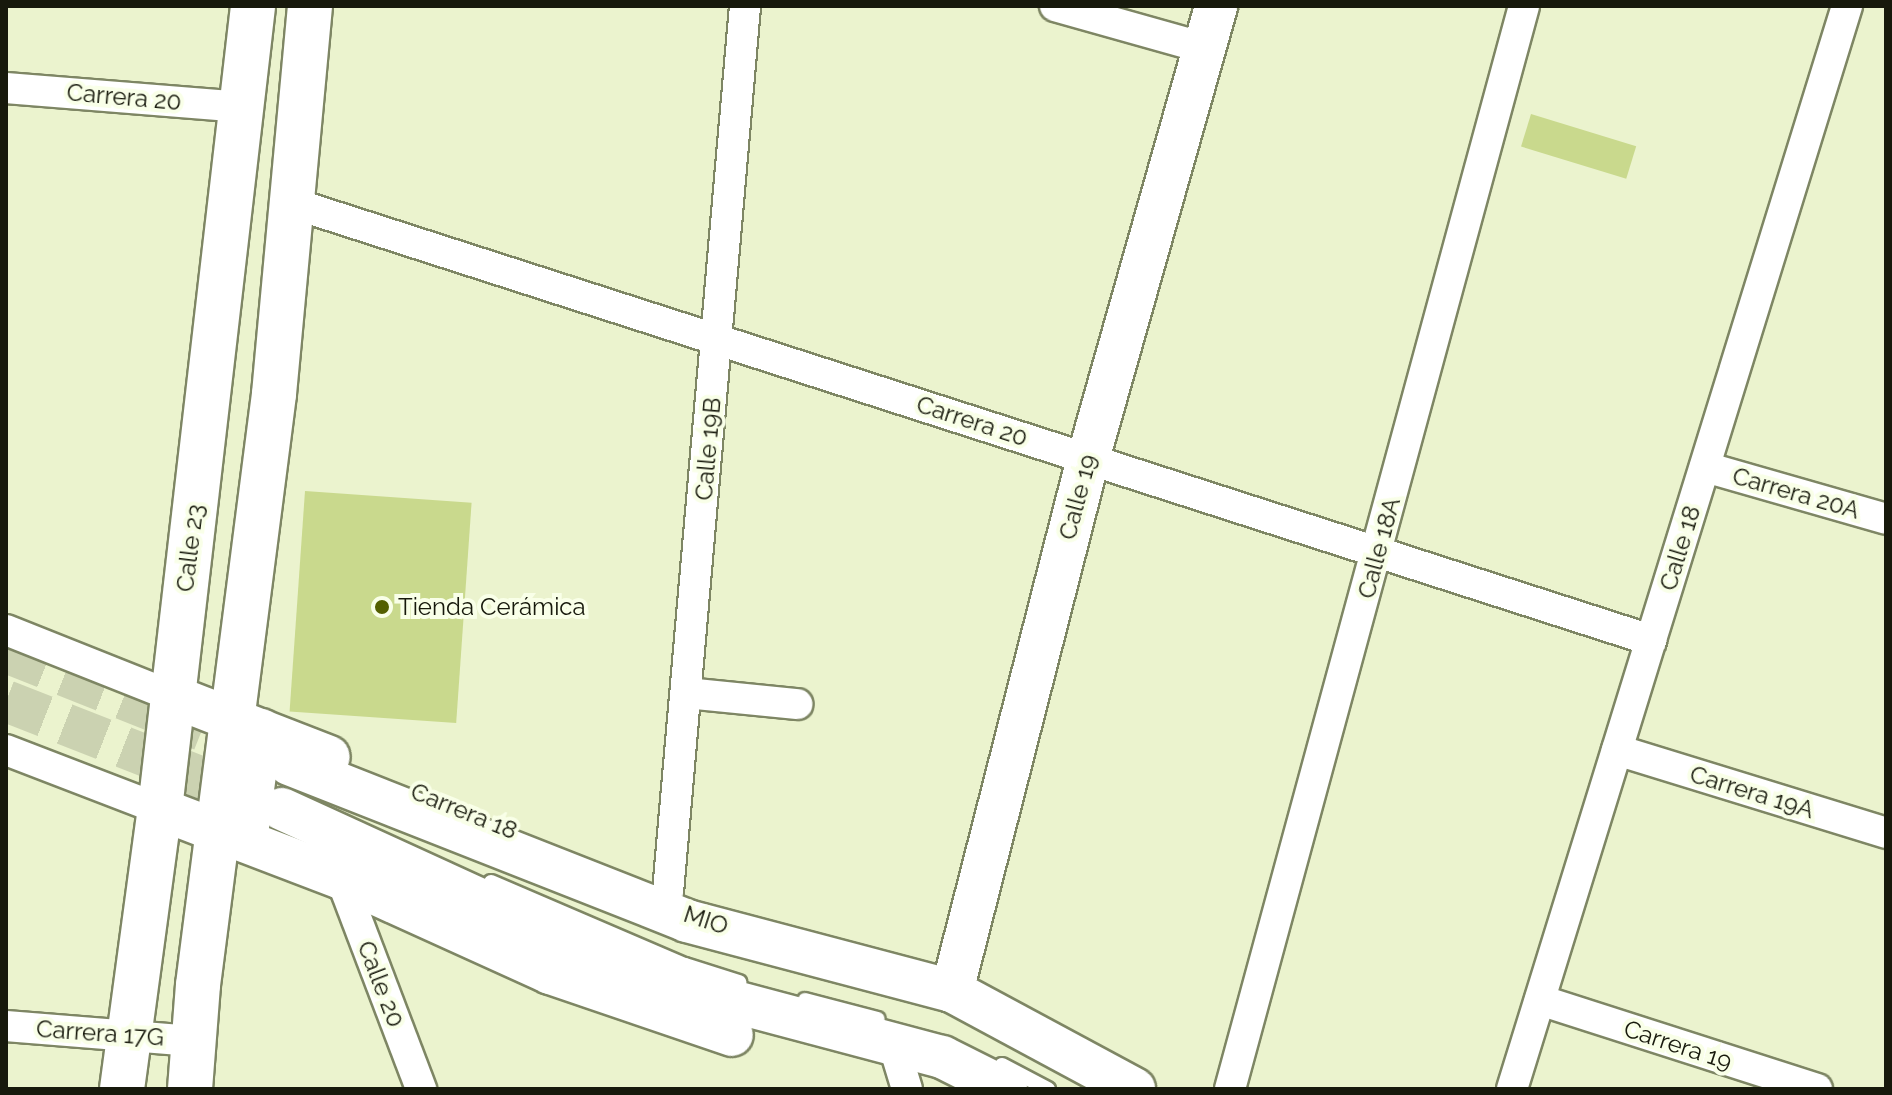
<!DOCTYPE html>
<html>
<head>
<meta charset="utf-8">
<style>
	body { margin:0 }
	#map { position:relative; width:1892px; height:1095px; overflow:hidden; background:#ebf3ce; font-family:Raleway,sans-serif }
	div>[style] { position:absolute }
	.building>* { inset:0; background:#c9d98d; transform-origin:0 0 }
	.secondary-tunnel>* { height:42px; margin-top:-21px; transform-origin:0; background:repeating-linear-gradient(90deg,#cbd2b1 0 42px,transparent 0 63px) }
	.roads { filter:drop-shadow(2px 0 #7e8664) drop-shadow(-2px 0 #7e8664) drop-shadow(0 2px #7e8664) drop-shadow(0 -2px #7e8664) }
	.lane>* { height:14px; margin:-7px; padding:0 7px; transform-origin:7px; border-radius:7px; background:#fff }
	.street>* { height:30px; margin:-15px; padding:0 15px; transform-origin:15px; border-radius:15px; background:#fff }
	.secondary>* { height:42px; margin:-21px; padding:0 21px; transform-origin:21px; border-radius:21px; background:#fff }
	.primary>* { height:44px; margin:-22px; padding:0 22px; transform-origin:22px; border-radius:22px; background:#fff }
	.dots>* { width:22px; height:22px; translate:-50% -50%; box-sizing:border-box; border:4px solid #f9ffe8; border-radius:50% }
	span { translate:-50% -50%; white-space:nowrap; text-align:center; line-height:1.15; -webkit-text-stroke:8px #f9ffe8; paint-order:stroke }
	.street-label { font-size:24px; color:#17190c }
	.poi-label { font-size:24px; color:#17190c }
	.left { translate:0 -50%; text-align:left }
	.frame { position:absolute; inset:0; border:8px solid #17190c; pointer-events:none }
</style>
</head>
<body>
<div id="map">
	<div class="building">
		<div style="left:1531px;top:114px;width:110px;height:34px;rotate:17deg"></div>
		<div style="left:305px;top:491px;width:167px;height:221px;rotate:4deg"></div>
	</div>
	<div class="secondary-tunnel">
		<div style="left:6px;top:652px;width:211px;rotate:21.7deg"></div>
		<div style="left:6px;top:701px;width:266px;rotate:21.4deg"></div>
	</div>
	<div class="roads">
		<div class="lane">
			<div style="left:491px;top:882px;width:211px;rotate:23.2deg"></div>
			<div style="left:685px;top:965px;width:57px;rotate:17.5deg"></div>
			<div style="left:805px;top:1000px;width:75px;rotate:14.6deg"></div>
			<div style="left:1002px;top:1065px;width:52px;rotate:27.6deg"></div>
		</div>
		<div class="street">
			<div style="left:1055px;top:6px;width:155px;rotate:15.7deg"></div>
			<div style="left:6px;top:88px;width:238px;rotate:4.6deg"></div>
			<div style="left:292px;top:203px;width:1428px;rotate:17.83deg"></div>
			<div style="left:1705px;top:467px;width:188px;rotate:16deg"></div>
			<div style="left:6px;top:630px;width:179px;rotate:21.7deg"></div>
			<div style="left:686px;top:693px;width:112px;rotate:5.7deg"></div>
			<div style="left:6px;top:750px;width:165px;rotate:21deg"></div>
			<div style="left:1617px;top:750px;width:282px;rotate:17.1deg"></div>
			<div style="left:341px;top:878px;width:226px;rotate:69.2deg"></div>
			<div style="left:668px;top:892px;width:889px;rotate:-85.03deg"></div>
			<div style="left:1540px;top:1000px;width:291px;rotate:17.8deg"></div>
			<div style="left:6px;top:1026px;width:188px;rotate:4.6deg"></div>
			<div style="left:893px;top:1043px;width:48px;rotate:73.1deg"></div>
			<div style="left:1230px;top:1089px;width:1122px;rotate:-74.81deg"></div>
			<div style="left:1512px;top:1089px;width:1134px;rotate:-72.81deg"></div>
		</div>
		<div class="secondary">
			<div style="left:172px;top:696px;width:168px;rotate:21.2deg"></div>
			<div style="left:289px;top:764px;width:428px;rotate:21.5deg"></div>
			<div style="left:687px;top:921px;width:274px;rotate:14.8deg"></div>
			<div style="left:952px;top:991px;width:207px;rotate:28.3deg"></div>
			<div style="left:160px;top:809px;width:194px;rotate:20.9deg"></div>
			<div style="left:341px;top:878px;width:230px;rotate:24.4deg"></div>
			<div style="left:550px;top:973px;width:192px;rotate:18.8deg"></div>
			<div style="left:282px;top:809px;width:416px;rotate:24.6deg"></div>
			<div style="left:660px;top:982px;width:292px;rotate:14.9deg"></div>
			<div style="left:942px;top:1057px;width:72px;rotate:26.6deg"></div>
			<div style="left:246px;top:841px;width:112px;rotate:-82.3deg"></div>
			<div style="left:952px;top:991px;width:549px;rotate:-75.66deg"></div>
			<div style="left:1088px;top:459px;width:471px;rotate:-74.2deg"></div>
		</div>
		<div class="primary">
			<div style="left:122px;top:1089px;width:283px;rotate:-82.3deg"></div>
			<div style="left:160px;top:809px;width:808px;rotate:-83.39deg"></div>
			<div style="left:190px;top:1089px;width:104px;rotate:-85.6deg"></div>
			<div style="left:198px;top:985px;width:596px;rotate:-82.67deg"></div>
			<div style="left:274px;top:394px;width:390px;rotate:-84.7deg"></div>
		</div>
	</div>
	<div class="dots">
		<div style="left:382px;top:607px;background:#535f00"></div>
	</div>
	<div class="street-label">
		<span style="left:124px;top:97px;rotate:5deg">Carrera 20</span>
		<span style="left:972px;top:421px;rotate:18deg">Carrera 20</span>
		<span style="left:708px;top:449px;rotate:-85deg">Calle 19B</span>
		<span style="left:1796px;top:493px;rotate:16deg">Carrera 20A</span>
		<span style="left:1078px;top:497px;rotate:-75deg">Calle 19</span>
		<span style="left:190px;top:548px;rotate:-83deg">Calle 23</span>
		<span style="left:1379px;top:548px;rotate:-75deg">Calle 18A</span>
		<span style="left:1680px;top:548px;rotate:-73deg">Calle 18</span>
		<span style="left:1752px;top:792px;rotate:17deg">Carrera 19A</span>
		<span style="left:464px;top:811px;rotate:22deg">Carrera 18</span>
		<span style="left:706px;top:920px;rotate:18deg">MIO</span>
		<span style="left:381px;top:984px;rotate:69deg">Calle 20</span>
		<span style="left:100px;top:1033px;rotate:4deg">Carrera 17G</span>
		<span style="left:1678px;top:1045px;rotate:18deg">Carrera 19</span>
	</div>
	<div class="poi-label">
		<span class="left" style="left:398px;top:607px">Tienda Cerámica</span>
	</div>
	<div class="frame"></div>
</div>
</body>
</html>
